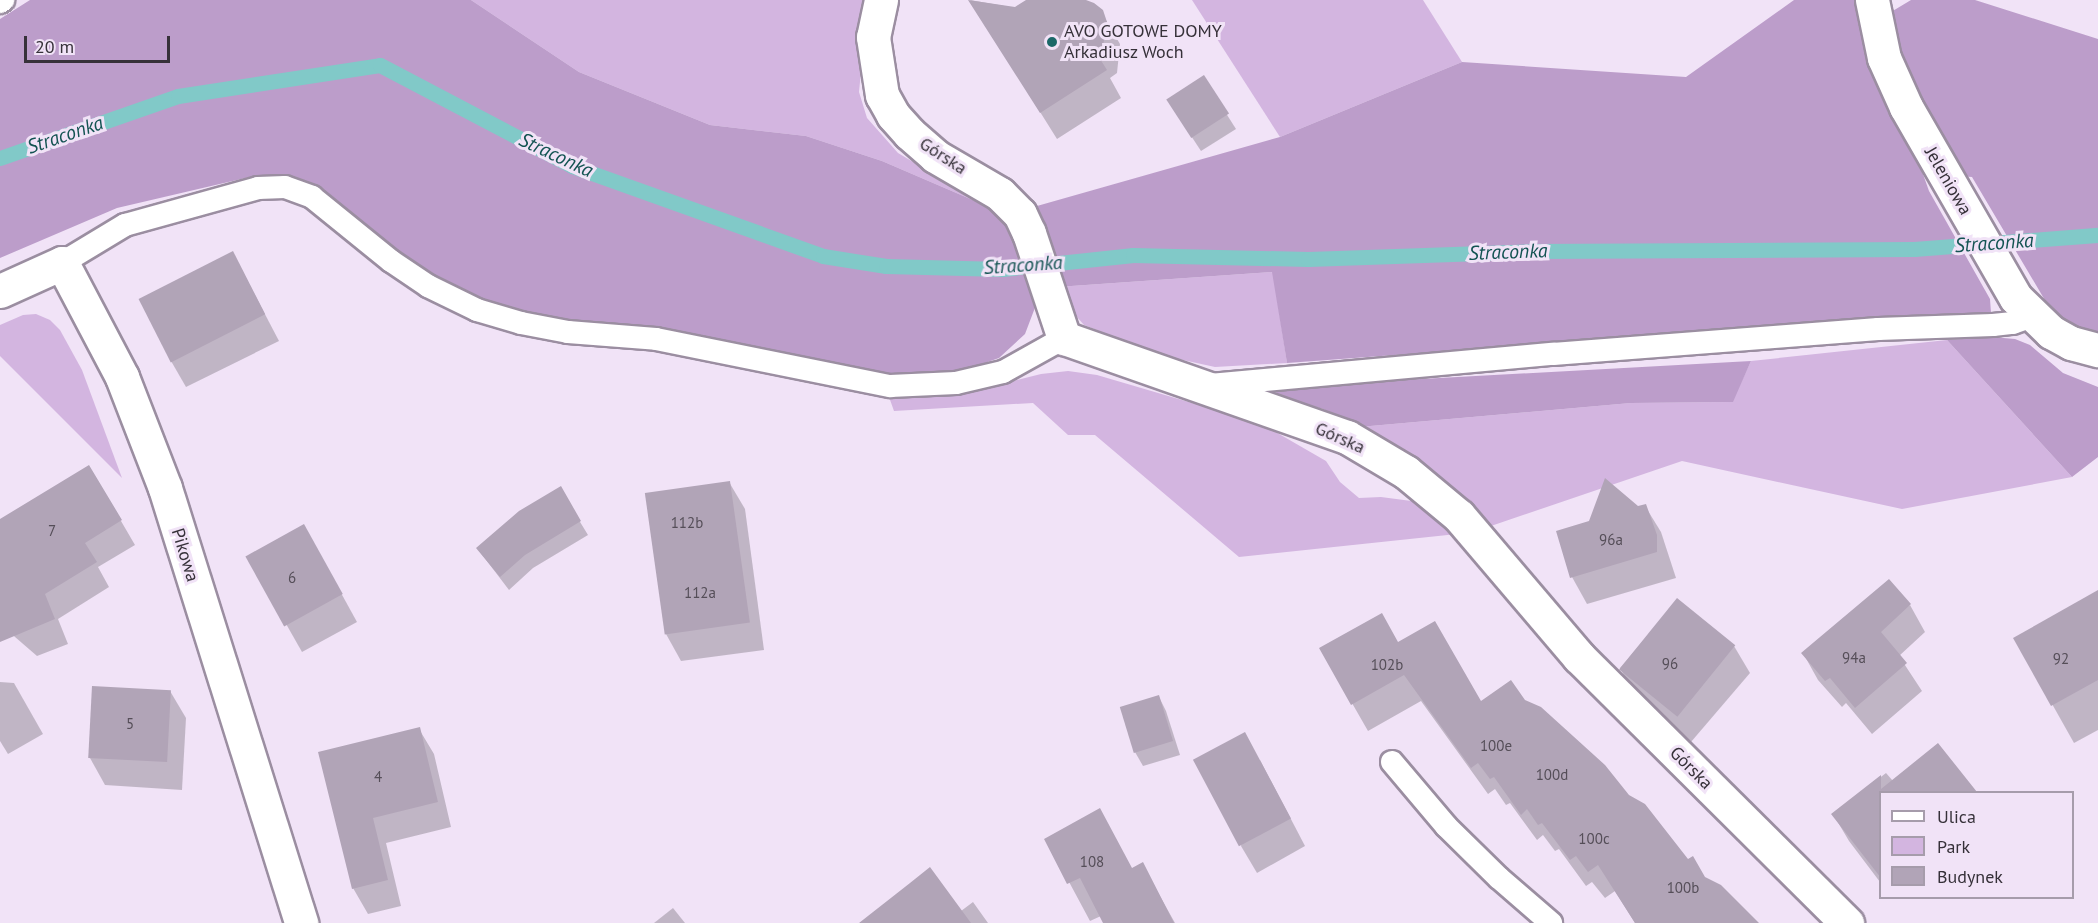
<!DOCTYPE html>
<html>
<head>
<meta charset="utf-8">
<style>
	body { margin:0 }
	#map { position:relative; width:2098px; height:923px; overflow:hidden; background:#f1e3f7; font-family:"PT Sans",sans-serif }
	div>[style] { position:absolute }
	.green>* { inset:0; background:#d3b5e0 }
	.forest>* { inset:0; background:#bc9dca }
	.shadow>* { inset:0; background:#0003 }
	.stream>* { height:15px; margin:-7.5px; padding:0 7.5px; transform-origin:7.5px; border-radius:7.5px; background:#81c9c8 }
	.building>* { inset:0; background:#b1a4b7; transform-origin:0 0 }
	.roads { filter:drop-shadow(2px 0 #9b8ea1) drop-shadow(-2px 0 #9b8ea1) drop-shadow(0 2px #9b8ea1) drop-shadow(0 -2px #9b8ea1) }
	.lane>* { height:22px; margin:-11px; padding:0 11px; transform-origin:11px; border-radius:11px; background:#fff }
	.street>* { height:33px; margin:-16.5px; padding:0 16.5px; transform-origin:16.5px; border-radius:16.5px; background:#fff }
	.dots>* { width:16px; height:16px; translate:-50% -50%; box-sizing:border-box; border:3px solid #f1e3f7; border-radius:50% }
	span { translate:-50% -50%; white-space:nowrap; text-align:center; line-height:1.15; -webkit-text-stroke:6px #f1e3f7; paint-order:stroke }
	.number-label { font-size:15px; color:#554e58 }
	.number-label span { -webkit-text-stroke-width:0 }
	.poi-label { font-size:18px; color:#363139 }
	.left { translate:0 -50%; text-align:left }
	.street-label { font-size:18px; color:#363139 }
	.water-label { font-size:20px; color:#135352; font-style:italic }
	.legend { position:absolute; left:1879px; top:791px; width:195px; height:108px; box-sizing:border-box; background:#f1e3f7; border:2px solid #a69cab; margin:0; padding:8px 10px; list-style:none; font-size:18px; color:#363139 }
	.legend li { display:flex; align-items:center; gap:12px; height:30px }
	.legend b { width:30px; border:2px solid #a69cab }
	.scale { position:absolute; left:24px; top:36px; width:146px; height:27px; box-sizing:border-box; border:3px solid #363139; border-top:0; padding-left:8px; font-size:18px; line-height:21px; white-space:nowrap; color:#363139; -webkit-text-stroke:4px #f1e3f7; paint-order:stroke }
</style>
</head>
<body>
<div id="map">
	<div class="green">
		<div style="clip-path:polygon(471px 0,868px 0,859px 92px,867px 118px,898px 153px,989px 207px,882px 161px,806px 136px,710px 125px,579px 72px)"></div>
		<div style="clip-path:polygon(1192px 0,1423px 0,1462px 62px,1280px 137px)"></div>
		<div style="clip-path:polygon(1273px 272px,1287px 363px,1215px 367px,1160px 355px,1084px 325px,1069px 308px,1057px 287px)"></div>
		<div style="clip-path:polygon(36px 314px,50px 320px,60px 330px,82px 370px,122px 478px,0 356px,0 325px,23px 315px)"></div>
		<div style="clip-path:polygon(1947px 340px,2072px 477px,1902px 509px,1682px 461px,1488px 527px,1359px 427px,1631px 403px,1732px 402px,1751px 361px)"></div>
		<div style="clip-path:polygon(1068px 371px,1097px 375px,1260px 423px,1326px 461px,1340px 482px,1359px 498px,1381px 497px,1419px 502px,1457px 534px,1239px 557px,1095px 435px,1068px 435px,1033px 403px,894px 411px,889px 397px,965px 393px,1041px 374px)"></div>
	</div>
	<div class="forest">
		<div style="clip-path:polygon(30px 0,471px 0,579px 72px,710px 125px,806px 136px,882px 161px,989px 207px,1014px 230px,1036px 305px,1025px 334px,999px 358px,956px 373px,891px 376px,567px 322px,525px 314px,485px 301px,434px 278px,399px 253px,318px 186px,283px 175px,254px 176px,117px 208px,0 258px,0 19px)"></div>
		<div style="clip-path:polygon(1794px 0,1861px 0,1929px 191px,1990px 299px,1991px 313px,1876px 319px,1287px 363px,1272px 272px,1057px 287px,1037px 206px,1280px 137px,1462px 62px,1686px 77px)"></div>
		<div style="clip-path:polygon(1911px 0,1975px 0,2098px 39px,2098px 334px,2071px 328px,2040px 310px,2046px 302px,1972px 177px,1959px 176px,1918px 109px,1886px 15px)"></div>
		<div style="clip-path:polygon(1992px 337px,2015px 339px,2030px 345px,2063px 373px,2098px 387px,2098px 457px,2072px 477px,1947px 340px)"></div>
		<div style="clip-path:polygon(1751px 361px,1733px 402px,1631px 403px,1359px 427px,1323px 409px,1277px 396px,1275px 387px)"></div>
	</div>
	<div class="shadow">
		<div style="clip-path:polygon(970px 0,1016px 8px,1029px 0,1080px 0,1104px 17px,1120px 44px,1117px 73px,1110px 78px,1121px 98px,1057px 139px)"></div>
		<div style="clip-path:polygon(1203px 77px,1236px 129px,1201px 151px,1176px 113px)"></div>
		<div style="clip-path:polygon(233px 253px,279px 341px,186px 387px,171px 361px)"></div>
		<div style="clip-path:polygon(729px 482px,745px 509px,764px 650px,681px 661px,666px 634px)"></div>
		<div style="clip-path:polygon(560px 489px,588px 535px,533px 568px,509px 590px,477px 548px)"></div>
		<div style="clip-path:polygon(1645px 506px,1661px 532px,1676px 578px,1587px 604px,1572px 577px,1638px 508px)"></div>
		<div style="clip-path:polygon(0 521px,121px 521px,135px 545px,98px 567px,109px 587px,58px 619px,68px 644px,37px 656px,0 624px)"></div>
		<div style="clip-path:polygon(319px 553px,357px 622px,302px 652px,248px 557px)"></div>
		<div style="clip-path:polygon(2098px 592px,2098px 730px,2074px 743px,2015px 638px)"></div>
		<div style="clip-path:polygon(1678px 600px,1734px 646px,1750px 673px,1691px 742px,1635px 695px,1620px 668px)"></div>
		<div style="clip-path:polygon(1910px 605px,1925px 632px,1899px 656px,1922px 691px,1872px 734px,1846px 703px,1842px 707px,1818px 680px,1803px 653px)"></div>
		<div style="clip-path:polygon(1398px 644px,1481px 703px,1524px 702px,1628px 796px,1688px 861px,1751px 923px,1635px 923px,1615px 891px,1605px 898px,1592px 882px,1586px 886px,1559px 849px,1555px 851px,1543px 835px,1537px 840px,1510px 803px,1506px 805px,1495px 789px,1488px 794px,1421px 701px,1368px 731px,1321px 649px)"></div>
		<div style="clip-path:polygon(0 682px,14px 683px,43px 734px,8px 754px,0 741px)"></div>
		<div style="clip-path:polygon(170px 691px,186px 718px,182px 790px,105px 785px,90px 758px)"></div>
		<div style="clip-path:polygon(1159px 697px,1166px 711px,1180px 755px,1143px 766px,1135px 752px)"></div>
		<div style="clip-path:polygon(419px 729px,434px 754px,451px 827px,386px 843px,401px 906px,368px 914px,353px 888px,320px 753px)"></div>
		<div style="clip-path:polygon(1938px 746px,1975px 792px,1880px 792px,1880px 882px,1849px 841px,1833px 814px,1886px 773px,1893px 781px)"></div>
		<div style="clip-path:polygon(1260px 760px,1305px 846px,1257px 873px,1241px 846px)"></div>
		<div style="clip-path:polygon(1046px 839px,1133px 870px,1142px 864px,1175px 923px,1105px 923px,1101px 916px,1090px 921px)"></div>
		<div style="clip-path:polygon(973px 902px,988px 923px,889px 923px,961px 911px)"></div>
		<div style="clip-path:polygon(673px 908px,685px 923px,654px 923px)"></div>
	</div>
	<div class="stream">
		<div style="left:0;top:158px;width:188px;rotate:-19.2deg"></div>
		<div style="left:178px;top:96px;width:204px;rotate:-8.7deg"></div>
		<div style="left:380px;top:65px;width:217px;rotate:27.7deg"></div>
		<div style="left:572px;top:166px;width:267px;rotate:19.7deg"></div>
		<div style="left:823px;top:256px;width:64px;rotate:9deg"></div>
		<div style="left:886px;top:266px;width:116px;rotate:1.5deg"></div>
		<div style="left:1002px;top:269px;width:132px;rotate:-6.1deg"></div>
		<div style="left:1133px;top:255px;width:175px;rotate:1.3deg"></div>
		<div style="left:1308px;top:259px;width:225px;rotate:-2deg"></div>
		<div style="left:1533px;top:251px;width:381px;rotate:-0.3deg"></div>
		<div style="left:1914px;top:249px;width:185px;rotate:-4.4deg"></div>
	</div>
	<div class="building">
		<div style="clip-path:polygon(968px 0,1015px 7px,1026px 0,1086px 0,1094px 3px,1103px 10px,1107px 22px,1103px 46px,1095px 51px,1107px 70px,1040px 113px)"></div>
		<div style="left:1204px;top:75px;width:46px;height:45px;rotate:57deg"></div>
		<div style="left:233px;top:251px;width:71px;height:106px;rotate:63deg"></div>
		<div style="clip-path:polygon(89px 465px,122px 520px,85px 543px,97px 562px,45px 594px,55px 619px,0 642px,0 519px)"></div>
		<div style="clip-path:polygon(1605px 478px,1638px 506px,1646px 504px,1657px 535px,1657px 552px,1570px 578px,1556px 531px,1589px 521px)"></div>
		<div style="left:730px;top:481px;width:143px;height:86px;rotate:82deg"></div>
		<div style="clip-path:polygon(561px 486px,581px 521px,525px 555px,500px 577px,476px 548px,519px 511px)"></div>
		<div style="left:304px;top:524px;width:80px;height:67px;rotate:61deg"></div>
		<div style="clip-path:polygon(1889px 579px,1911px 604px,1881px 632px,1907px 663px,1855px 708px,1830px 678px,1825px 681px,1801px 653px)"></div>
		<div style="clip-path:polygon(2098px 590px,2098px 680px,2051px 706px,2013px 638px)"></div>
		<div style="left:1677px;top:598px;width:75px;height:92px;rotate:39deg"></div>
		<div style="clip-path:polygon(1382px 613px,1398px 642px,1435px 621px,1481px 701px,1511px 680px,1525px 700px,1541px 707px,1605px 765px,1629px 795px,1645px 804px,1688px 859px,1693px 856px,1705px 877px,1721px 885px,1759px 923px,1635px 923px,1598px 865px,1588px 872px,1576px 856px,1570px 860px,1542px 823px,1538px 825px,1527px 809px,1521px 815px,1494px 777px,1490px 779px,1478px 763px,1471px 768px,1404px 675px,1351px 705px,1319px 648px)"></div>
		<div style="left:92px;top:686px;width:79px;height:72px;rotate:3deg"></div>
		<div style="left:1159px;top:695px;width:48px;height:41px;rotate:73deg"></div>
		<div style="clip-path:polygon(420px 727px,438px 802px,373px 818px,388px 880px,352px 889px,318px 752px)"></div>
		<div style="left:1245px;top:732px;width:98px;height:59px;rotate:62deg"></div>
		<div style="clip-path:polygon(1938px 743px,1977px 792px,1881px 792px,1881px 878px,1831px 814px,1881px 775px,1881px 789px)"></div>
		<div style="clip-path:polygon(1100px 808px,1132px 868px,1143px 862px,1174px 923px,1103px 923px,1080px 878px,1067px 884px,1044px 839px)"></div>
		<div style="clip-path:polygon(930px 867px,971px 923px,859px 923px,910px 883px)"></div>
	</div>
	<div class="roads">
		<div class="lane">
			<div style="left:0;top:2px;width:4px;rotate:-34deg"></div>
			<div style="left:62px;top:263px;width:74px;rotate:-31.1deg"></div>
			<div style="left:125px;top:225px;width:138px;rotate:-15.5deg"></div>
			<div style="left:258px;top:188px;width:27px;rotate:-2deg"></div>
			<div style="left:285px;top:187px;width:29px;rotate:20deg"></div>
			<div style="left:312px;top:197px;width:102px;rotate:39deg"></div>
			<div style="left:391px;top:261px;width:45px;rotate:34deg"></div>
			<div style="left:428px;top:286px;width:55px;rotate:26.1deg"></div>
			<div style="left:477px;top:310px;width:46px;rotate:16.5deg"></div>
			<div style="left:521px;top:323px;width:48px;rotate:10.8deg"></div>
			<div style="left:568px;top:332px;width:88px;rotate:4.5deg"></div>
			<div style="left:656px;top:339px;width:239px;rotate:11.4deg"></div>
			<div style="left:890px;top:386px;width:66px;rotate:-2.6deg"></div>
			<div style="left:956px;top:383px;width:48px;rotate:-13.2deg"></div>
			<div style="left:1003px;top:372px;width:70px;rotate:-29.1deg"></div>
			<div style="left:1210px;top:385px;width:344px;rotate:-5.2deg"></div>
			<div style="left:1553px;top:354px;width:326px;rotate:-4.4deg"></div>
			<div style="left:1878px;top:329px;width:115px;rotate:-2deg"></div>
			<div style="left:1993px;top:325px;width:20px;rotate:-6deg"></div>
			<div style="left:2013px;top:323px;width:20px;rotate:-20deg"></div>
			<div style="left:1392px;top:762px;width:84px;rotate:49.8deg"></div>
			<div style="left:1446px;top:826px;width:74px;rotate:44.5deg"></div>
			<div style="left:1499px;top:878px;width:69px;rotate:40.9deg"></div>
		</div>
		<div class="street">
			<div style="left:881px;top:0;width:38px;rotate:102deg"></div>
			<div style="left:873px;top:37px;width:59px;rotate:81.2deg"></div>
			<div style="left:882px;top:95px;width:23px;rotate:61deg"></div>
			<div style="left:893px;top:115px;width:24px;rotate:48deg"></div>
			<div style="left:909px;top:133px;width:35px;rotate:41deg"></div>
			<div style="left:935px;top:156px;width:75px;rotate:30.3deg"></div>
			<div style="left:1000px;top:194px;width:28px;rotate:45deg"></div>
			<div style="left:1020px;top:214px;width:21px;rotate:65deg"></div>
			<div style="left:1029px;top:233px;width:111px;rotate:71.6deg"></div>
			<div style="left:1064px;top:338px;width:300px;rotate:19.3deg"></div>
			<div style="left:1347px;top:437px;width:69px;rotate:30.7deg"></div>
			<div style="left:1406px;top:472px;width:69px;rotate:39.7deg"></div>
			<div style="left:1459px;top:516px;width:185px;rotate:49.6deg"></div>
			<div style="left:1579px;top:657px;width:378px;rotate:44.8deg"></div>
			<div style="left:1872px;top:0;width:59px;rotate:78.3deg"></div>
			<div style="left:1884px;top:58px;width:54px;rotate:65.8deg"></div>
			<div style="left:1906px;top:107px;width:220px;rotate:60.1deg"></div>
			<div style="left:2016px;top:298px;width:49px;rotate:44.2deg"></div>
			<div style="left:2051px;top:332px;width:23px;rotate:29deg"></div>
			<div style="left:2071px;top:343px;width:28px;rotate:15deg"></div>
			<div style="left:0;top:291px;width:68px;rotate:-24.3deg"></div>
			<div style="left:62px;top:263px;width:129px;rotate:62.2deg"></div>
			<div style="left:122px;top:377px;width:119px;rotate:68.8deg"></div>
			<div style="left:165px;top:488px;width:456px;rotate:72.6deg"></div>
		</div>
	</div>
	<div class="dots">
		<div style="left:1052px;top:42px;background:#1b6868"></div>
	</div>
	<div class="number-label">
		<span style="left:687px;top:523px">112b</span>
		<span style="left:52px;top:531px">7</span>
		<span style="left:1611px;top:540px">96a</span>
		<span style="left:292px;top:578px">6</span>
		<span style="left:700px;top:593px">112a</span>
		<span style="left:1854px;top:658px">94a</span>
		<span style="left:2061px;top:659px">92</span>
		<span style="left:1670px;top:664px">96</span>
		<span style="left:1387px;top:665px">102b</span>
		<span style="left:130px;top:724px">5</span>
		<span style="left:1496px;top:746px">100e</span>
		<span style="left:1552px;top:775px">100d</span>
		<span style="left:378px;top:777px">4</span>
		<span style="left:1594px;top:839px">100c</span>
		<span style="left:1092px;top:862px">108</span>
		<span style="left:1683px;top:888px">100b</span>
	</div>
	<div class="poi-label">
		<span class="left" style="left:1064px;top:42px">AVO GOTOWE DOMY<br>Arkadiusz Woch</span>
	</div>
	<div class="street-label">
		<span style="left:943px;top:156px;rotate:33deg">Górska</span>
		<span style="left:1948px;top:181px;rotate:60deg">Jeleniowa</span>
		<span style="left:1340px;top:438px;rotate:24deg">Górska</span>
		<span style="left:185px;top:555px;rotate:73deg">Pikowa</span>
		<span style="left:1691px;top:768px;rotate:45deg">Górska</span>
	</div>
	<div class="water-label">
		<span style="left:65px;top:135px;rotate:-19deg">Straconka</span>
		<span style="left:556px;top:155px;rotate:25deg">Straconka</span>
		<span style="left:1994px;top:243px;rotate:-4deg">Straconka</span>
		<span style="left:1508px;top:252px;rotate:-2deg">Straconka</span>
		<span style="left:1023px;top:265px;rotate:-4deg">Straconka</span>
	</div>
	<ul class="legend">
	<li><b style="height:8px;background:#fff"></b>Ulica</li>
	<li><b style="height:16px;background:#d3b5e0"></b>Park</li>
	<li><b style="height:16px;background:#b1a4b7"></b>Budynek</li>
	</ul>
	<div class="scale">20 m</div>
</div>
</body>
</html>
